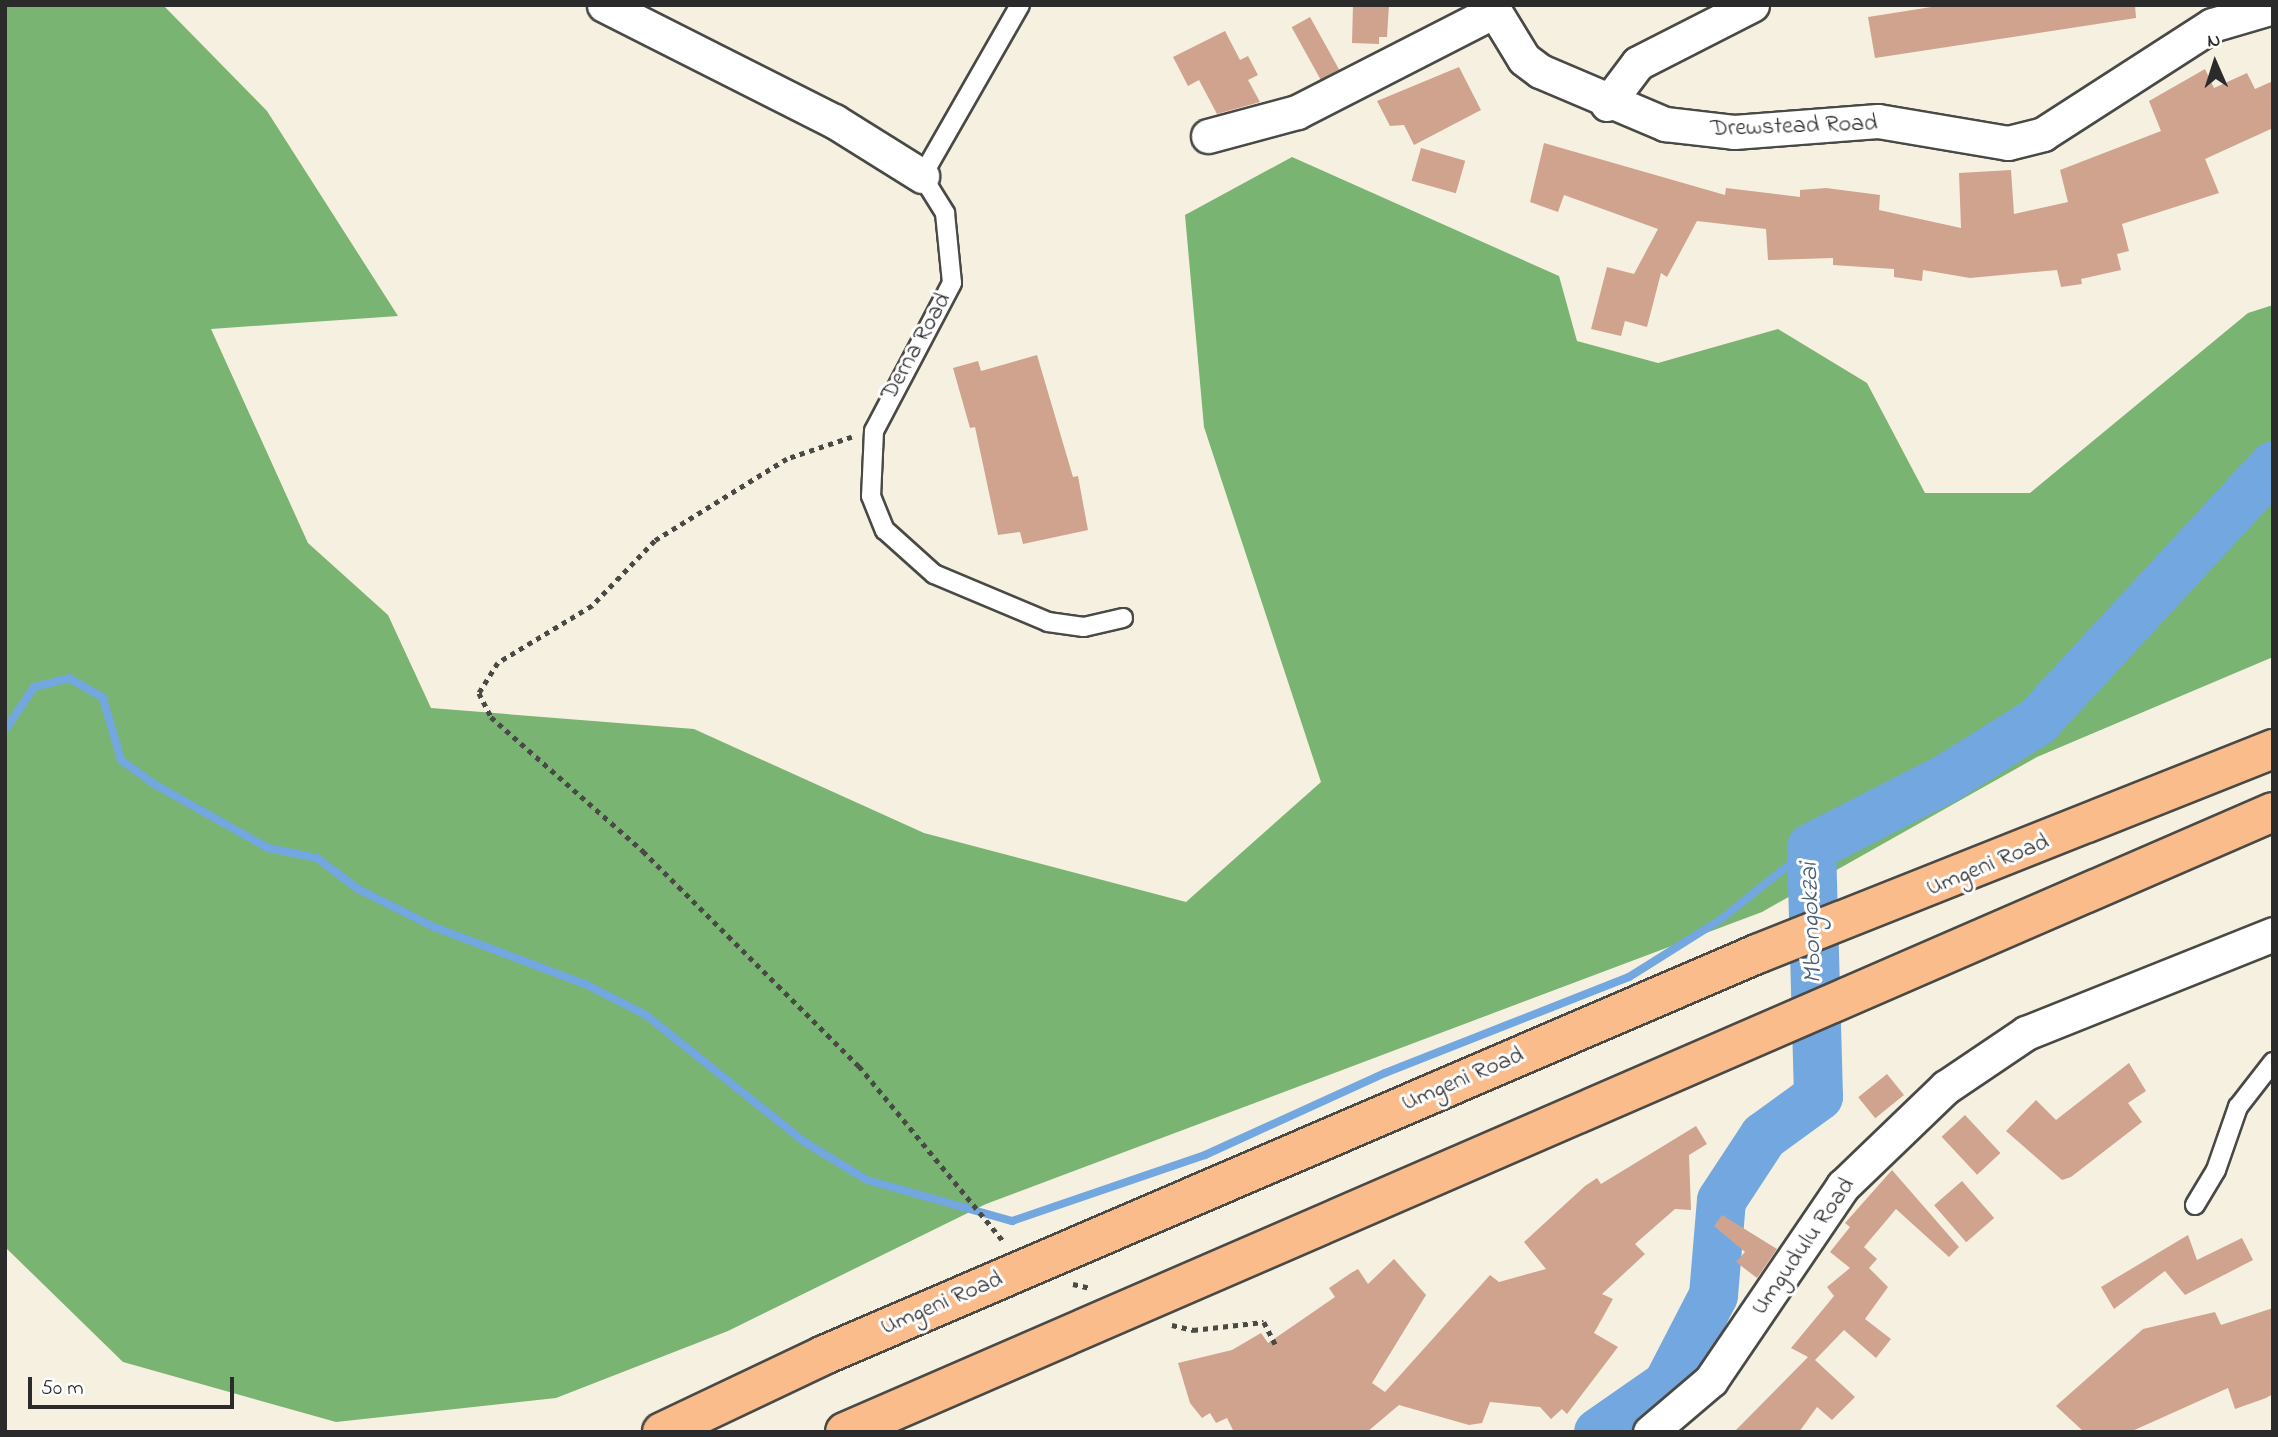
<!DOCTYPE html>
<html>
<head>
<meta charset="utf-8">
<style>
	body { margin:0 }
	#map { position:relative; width:2278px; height:1437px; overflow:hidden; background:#f6f0e0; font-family:"Indie Flower",sans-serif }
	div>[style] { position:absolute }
	.forest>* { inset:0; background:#7ab472 }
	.stream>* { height:8px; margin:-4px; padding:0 4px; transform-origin:4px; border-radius:4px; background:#73a7e0 }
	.river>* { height:49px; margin:-24.5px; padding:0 24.5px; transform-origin:24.5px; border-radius:24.5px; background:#73a7e0 }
	.building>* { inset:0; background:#d0a38e; transform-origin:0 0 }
	.path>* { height:4.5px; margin-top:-2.25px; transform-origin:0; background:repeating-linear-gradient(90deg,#494946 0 5px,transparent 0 10px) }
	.roads { filter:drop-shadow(2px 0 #494946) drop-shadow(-2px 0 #494946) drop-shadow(0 2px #494946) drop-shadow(0 -2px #494946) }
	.service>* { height:18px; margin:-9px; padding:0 9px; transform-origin:9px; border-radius:9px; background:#fff }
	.minor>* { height:33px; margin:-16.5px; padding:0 16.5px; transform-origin:16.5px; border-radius:16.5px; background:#fff }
	.motorway>* { height:38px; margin:-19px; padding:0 19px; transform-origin:19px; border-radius:19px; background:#fabc8b }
	span { translate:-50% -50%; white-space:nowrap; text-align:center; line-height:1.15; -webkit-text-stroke:6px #fff; paint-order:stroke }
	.street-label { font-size:24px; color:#2b2b2b }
	.water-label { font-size:26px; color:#485d73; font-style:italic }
	.frame { position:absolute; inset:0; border:7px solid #2b2b2b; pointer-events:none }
	.north { position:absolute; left:2180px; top:28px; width:70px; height:70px; -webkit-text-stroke:5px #fff; paint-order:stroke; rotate:357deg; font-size:19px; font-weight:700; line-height:28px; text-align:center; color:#2b2b2b }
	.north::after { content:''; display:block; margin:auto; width:24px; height:32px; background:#2b2b2b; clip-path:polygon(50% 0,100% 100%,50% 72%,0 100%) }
	.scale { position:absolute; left:28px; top:1377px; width:206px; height:32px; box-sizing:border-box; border:4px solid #2b2b2b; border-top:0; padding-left:9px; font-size:21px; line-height:24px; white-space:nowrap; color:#2b2b2b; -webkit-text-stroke:5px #fff; paint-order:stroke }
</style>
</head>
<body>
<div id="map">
	<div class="forest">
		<div style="clip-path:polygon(5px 5px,163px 5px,267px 111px,398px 316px,211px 329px,308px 543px,388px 615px,431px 708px,694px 729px,924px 833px,1186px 902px,1321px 782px,1204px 427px,1185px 215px,1292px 157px,1559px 276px,1577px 341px,1658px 363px,1778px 329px,1867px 383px,1925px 493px,2030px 493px,2248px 313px,2273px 305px,2273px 657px,2037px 757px,1762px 912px,986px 1204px,728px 1331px,556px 1398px,336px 1422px,123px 1362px,5px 1247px)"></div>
	</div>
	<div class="stream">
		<div style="left:5px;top:730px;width:52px;rotate:-56deg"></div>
		<div style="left:34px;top:687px;width:36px;rotate:-14deg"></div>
		<div style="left:69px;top:678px;width:39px;rotate:30deg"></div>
		<div style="left:103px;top:698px;width:65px;rotate:73.8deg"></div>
		<div style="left:121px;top:760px;width:41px;rotate:36deg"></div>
		<div style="left:154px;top:784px;width:131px;rotate:29.3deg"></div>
		<div style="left:268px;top:848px;width:50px;rotate:11.5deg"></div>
		<div style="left:317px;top:858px;width:51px;rotate:37.1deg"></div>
		<div style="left:358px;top:889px;width:85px;rotate:26.6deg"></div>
		<div style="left:434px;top:927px;width:161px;rotate:20.7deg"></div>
		<div style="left:585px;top:984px;width:68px;rotate:26.9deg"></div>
		<div style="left:646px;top:1015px;width:201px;rotate:38.7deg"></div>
		<div style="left:803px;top:1141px;width:75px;rotate:31.4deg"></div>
		<div style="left:867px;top:1180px;width:151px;rotate:15.8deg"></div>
		<div style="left:1012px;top:1221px;width:204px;rotate:-18.9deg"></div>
		<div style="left:1205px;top:1155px;width:198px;rotate:-24.5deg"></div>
		<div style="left:1385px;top:1073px;width:262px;rotate:-21.5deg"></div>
		<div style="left:1629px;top:977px;width:107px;rotate:-32.1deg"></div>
		<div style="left:1720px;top:920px;width:117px;rotate:-38.7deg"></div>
	</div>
	<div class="river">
		<div style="left:1598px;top:1432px;width:84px;rotate:-34.8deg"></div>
		<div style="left:1667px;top:1384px;width:100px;rotate:-62.7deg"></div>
		<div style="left:1713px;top:1295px;width:95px;rotate:-85.2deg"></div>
		<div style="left:1721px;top:1200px;width:77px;rotate:-56.7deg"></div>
		<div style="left:1763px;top:1136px;width:68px;rotate:-36deg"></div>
		<div style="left:1818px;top:1096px;width:249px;rotate:-91.6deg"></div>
		<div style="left:1811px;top:847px;width:152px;rotate:-27.1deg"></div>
		<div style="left:1946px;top:778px;width:107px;rotate:-32.1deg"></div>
		<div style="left:2037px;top:721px;width:348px;rotate:-47.3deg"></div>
	</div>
	<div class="building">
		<div style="clip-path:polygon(1353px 5px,1389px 5px,1387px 37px,1379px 37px,1379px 44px,1352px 43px)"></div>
		<div style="clip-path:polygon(1944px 5px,2135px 5px,2136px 18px,1875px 58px,1868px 17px)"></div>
		<div style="left:1310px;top:17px;width:60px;height:21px;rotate:61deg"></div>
		<div style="clip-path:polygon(1225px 31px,1240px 60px,1248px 56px,1258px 75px,1248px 80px,1260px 102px,1217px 114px,1199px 80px,1188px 86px,1173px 57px)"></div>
		<div style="clip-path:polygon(1459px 67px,1481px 110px,1414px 145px,1404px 125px,1390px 126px,1377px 101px)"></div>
		<div style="clip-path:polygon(2205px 69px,2214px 88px,2247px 73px,2255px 89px,2273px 81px,2273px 128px,2205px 159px,2219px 193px,2122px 224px,2129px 251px,2117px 254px,2121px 270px,2081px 279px,2082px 284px,2061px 287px,2057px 270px,1970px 278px,1923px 270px,1922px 281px,1894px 277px,1894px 269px,1833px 265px,1833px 258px,1768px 260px,1766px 229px,1697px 221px,1667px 277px,1661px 273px,1647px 327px,1625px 321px,1621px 336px,1591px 329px,1607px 267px,1634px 274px,1658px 229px,1564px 195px,1558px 212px,1530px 202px,1544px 143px,1725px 195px,1726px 188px,1800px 197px,1800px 190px,1826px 188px,1880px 195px,1879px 210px,1961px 228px,1959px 173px,2011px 170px,2014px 214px,2068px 202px,2060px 170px,2161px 131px,2149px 101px)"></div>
		<div style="left:1421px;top:148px;width:46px;height:34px;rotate:16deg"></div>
		<div style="clip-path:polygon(1037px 355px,1073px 477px,1078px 476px,1088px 530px,1023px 544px,1020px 532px,998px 535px,975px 427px,970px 428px,953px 368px,978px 361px,981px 371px)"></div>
		<div style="clip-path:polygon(2129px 1063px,2146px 1091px,2128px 1103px,2142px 1122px,2071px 1177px,2062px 1180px,2006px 1131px,2036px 1100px,2056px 1120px)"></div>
		<div style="left:1887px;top:1074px;width:27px;height:37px;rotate:51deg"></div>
		<div style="left:1965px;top:1115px;width:52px;height:32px;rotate:47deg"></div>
		<div style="clip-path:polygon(1696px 1126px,1707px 1144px,1689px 1155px,1691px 1210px,1675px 1209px,1635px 1244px,1645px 1254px,1602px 1294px,1613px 1299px,1594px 1333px,1618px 1347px,1567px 1414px,1562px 1409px,1551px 1419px,1540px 1407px,1490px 1402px,1482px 1423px,1469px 1425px,1399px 1405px,1367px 1432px,1234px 1432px,1227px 1418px,1216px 1423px,1210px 1413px,1202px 1418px,1190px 1403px,1178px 1363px,1232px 1350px,1261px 1333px,1268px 1343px,1335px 1297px,1329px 1288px,1351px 1273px,1358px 1269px,1368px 1284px,1394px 1259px,1426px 1295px,1372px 1383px,1385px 1392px,1490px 1275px,1499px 1282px,1546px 1269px,1524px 1242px,1585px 1186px,1597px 1178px,1601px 1184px)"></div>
		<div style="clip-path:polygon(1892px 1170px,1959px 1247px,1949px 1257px,1896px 1209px,1864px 1247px,1877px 1259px,1869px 1268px,1888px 1287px,1865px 1319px,1891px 1339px,1876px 1358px,1844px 1330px,1815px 1360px,1855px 1397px,1832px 1420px,1817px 1407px,1799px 1432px,1734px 1432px,1808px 1357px,1791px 1348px,1834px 1296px,1827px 1287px,1850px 1268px,1830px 1252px,1850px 1227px,1845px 1223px)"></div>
		<div style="left:1962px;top:1181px;width:49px;height:37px;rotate:49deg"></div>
		<div style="clip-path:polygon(1722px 1215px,1777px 1249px,1757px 1278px,1736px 1262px,1745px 1252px,1714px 1226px)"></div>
		<div style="clip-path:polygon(2188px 1235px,2197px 1260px,2242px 1238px,2253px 1260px,2185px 1295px,2165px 1271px,2114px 1309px,2101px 1287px)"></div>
		<div style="clip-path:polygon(2273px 1308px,2273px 1394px,2266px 1398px,2235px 1409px,2228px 1388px,2130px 1432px,2084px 1432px,2056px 1406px,2143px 1329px,2215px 1312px,2221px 1325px)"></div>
	</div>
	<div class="path">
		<div style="left:852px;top:437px;width:69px;rotate:161.3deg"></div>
		<div style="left:787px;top:459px;width:155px;rotate:148.2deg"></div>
		<div style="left:655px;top:541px;width:91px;rotate:134.1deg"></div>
		<div style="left:592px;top:606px;width:110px;rotate:148.8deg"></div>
		<div style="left:498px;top:663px;width:36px;rotate:122deg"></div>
		<div style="left:479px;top:693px;width:27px;rotate:63deg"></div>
		<div style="left:491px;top:717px;width:203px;rotate:41.4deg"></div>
		<div style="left:643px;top:851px;width:305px;rotate:44.9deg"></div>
		<div style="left:859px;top:1066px;width:228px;rotate:50.5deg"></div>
		<div style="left:1073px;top:1284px;width:18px;rotate:13deg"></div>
		<div style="left:1172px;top:1325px;width:22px;rotate:13deg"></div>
		<div style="left:1193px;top:1330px;width:71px;rotate:-6.4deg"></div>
		<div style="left:1264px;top:1322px;width:28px;rotate:63deg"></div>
	</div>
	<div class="roads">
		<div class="service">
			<div style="left:1020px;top:5px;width:197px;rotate:119.8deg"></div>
			<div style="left:922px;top:176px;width:44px;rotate:58.1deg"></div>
			<div style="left:945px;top:213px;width:70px;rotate:84.3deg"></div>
			<div style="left:952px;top:283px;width:167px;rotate:117.8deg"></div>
			<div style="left:874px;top:431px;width:65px;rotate:92.6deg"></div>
			<div style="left:871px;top:496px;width:37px;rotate:68deg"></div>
			<div style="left:885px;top:530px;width:66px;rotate:41.9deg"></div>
			<div style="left:934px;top:574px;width:124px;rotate:22.8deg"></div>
			<div style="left:1048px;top:622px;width:36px;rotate:8deg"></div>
			<div style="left:1084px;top:627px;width:40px;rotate:-13deg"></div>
			<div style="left:2195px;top:1205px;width:41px;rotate:-59deg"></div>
			<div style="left:2216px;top:1170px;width:67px;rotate:-70.8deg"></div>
			<div style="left:2238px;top:1107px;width:57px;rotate:-52.1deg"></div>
		</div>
		<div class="minor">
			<div style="left:604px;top:5px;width:258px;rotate:26.8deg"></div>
			<div style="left:834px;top:121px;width:104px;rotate:32deg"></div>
			<div style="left:1491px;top:5px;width:63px;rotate:58.6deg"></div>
			<div style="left:1524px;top:59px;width:20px;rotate:37deg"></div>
			<div style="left:1540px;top:71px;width:136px;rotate:23deg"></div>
			<div style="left:1665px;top:124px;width:69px;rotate:6.6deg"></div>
			<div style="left:1734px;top:132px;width:144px;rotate:-4.4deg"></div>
			<div style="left:1878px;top:121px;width:132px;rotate:9.6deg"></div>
			<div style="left:2008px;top:143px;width:36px;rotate:-14deg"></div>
			<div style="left:2043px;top:134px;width:201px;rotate:-32.8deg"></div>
			<div style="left:2212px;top:25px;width:64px;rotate:-16.4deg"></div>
			<div style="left:1607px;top:104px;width:51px;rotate:-52.9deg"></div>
			<div style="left:1638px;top:63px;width:128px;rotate:-27deg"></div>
			<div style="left:1208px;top:136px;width:92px;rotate:-15.1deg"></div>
			<div style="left:1297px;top:112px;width:221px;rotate:-27.1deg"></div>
			<div style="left:1650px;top:1432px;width:80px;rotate:-40.4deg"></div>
			<div style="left:1711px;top:1380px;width:235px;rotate:-55.8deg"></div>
			<div style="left:1843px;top:1186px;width:143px;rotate:-43.9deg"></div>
			<div style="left:1946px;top:1087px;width:97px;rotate:-34deg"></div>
			<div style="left:2026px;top:1033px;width:266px;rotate:-21.8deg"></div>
		</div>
		<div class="motorway">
			<div style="left:662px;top:1432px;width:179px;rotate:-25.4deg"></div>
			<div style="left:824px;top:1355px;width:1016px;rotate:-23.26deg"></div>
			<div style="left:1757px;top:954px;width:555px;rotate:-21.67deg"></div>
			<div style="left:845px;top:1432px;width:1557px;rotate:-23.47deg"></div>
		</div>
	</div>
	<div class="street-label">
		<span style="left:1794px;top:127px;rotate:-2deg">Drewstead Road</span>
		<span style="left:917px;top:347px;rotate:-61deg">Derna Road</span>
		<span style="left:1988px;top:866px;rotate:-22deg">Umgeni Road</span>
		<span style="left:1463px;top:1080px;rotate:-23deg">Umgeni Road</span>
		<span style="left:1804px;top:1247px;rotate:-55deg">Umgudulu Road</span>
		<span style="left:942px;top:1304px;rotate:-23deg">Umgeni Road</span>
	</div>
	<div class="water-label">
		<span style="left:1813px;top:923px;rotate:-92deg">Mbongokzai</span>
	</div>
	<div class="frame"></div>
	<div class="north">N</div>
	<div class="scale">50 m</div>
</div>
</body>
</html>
